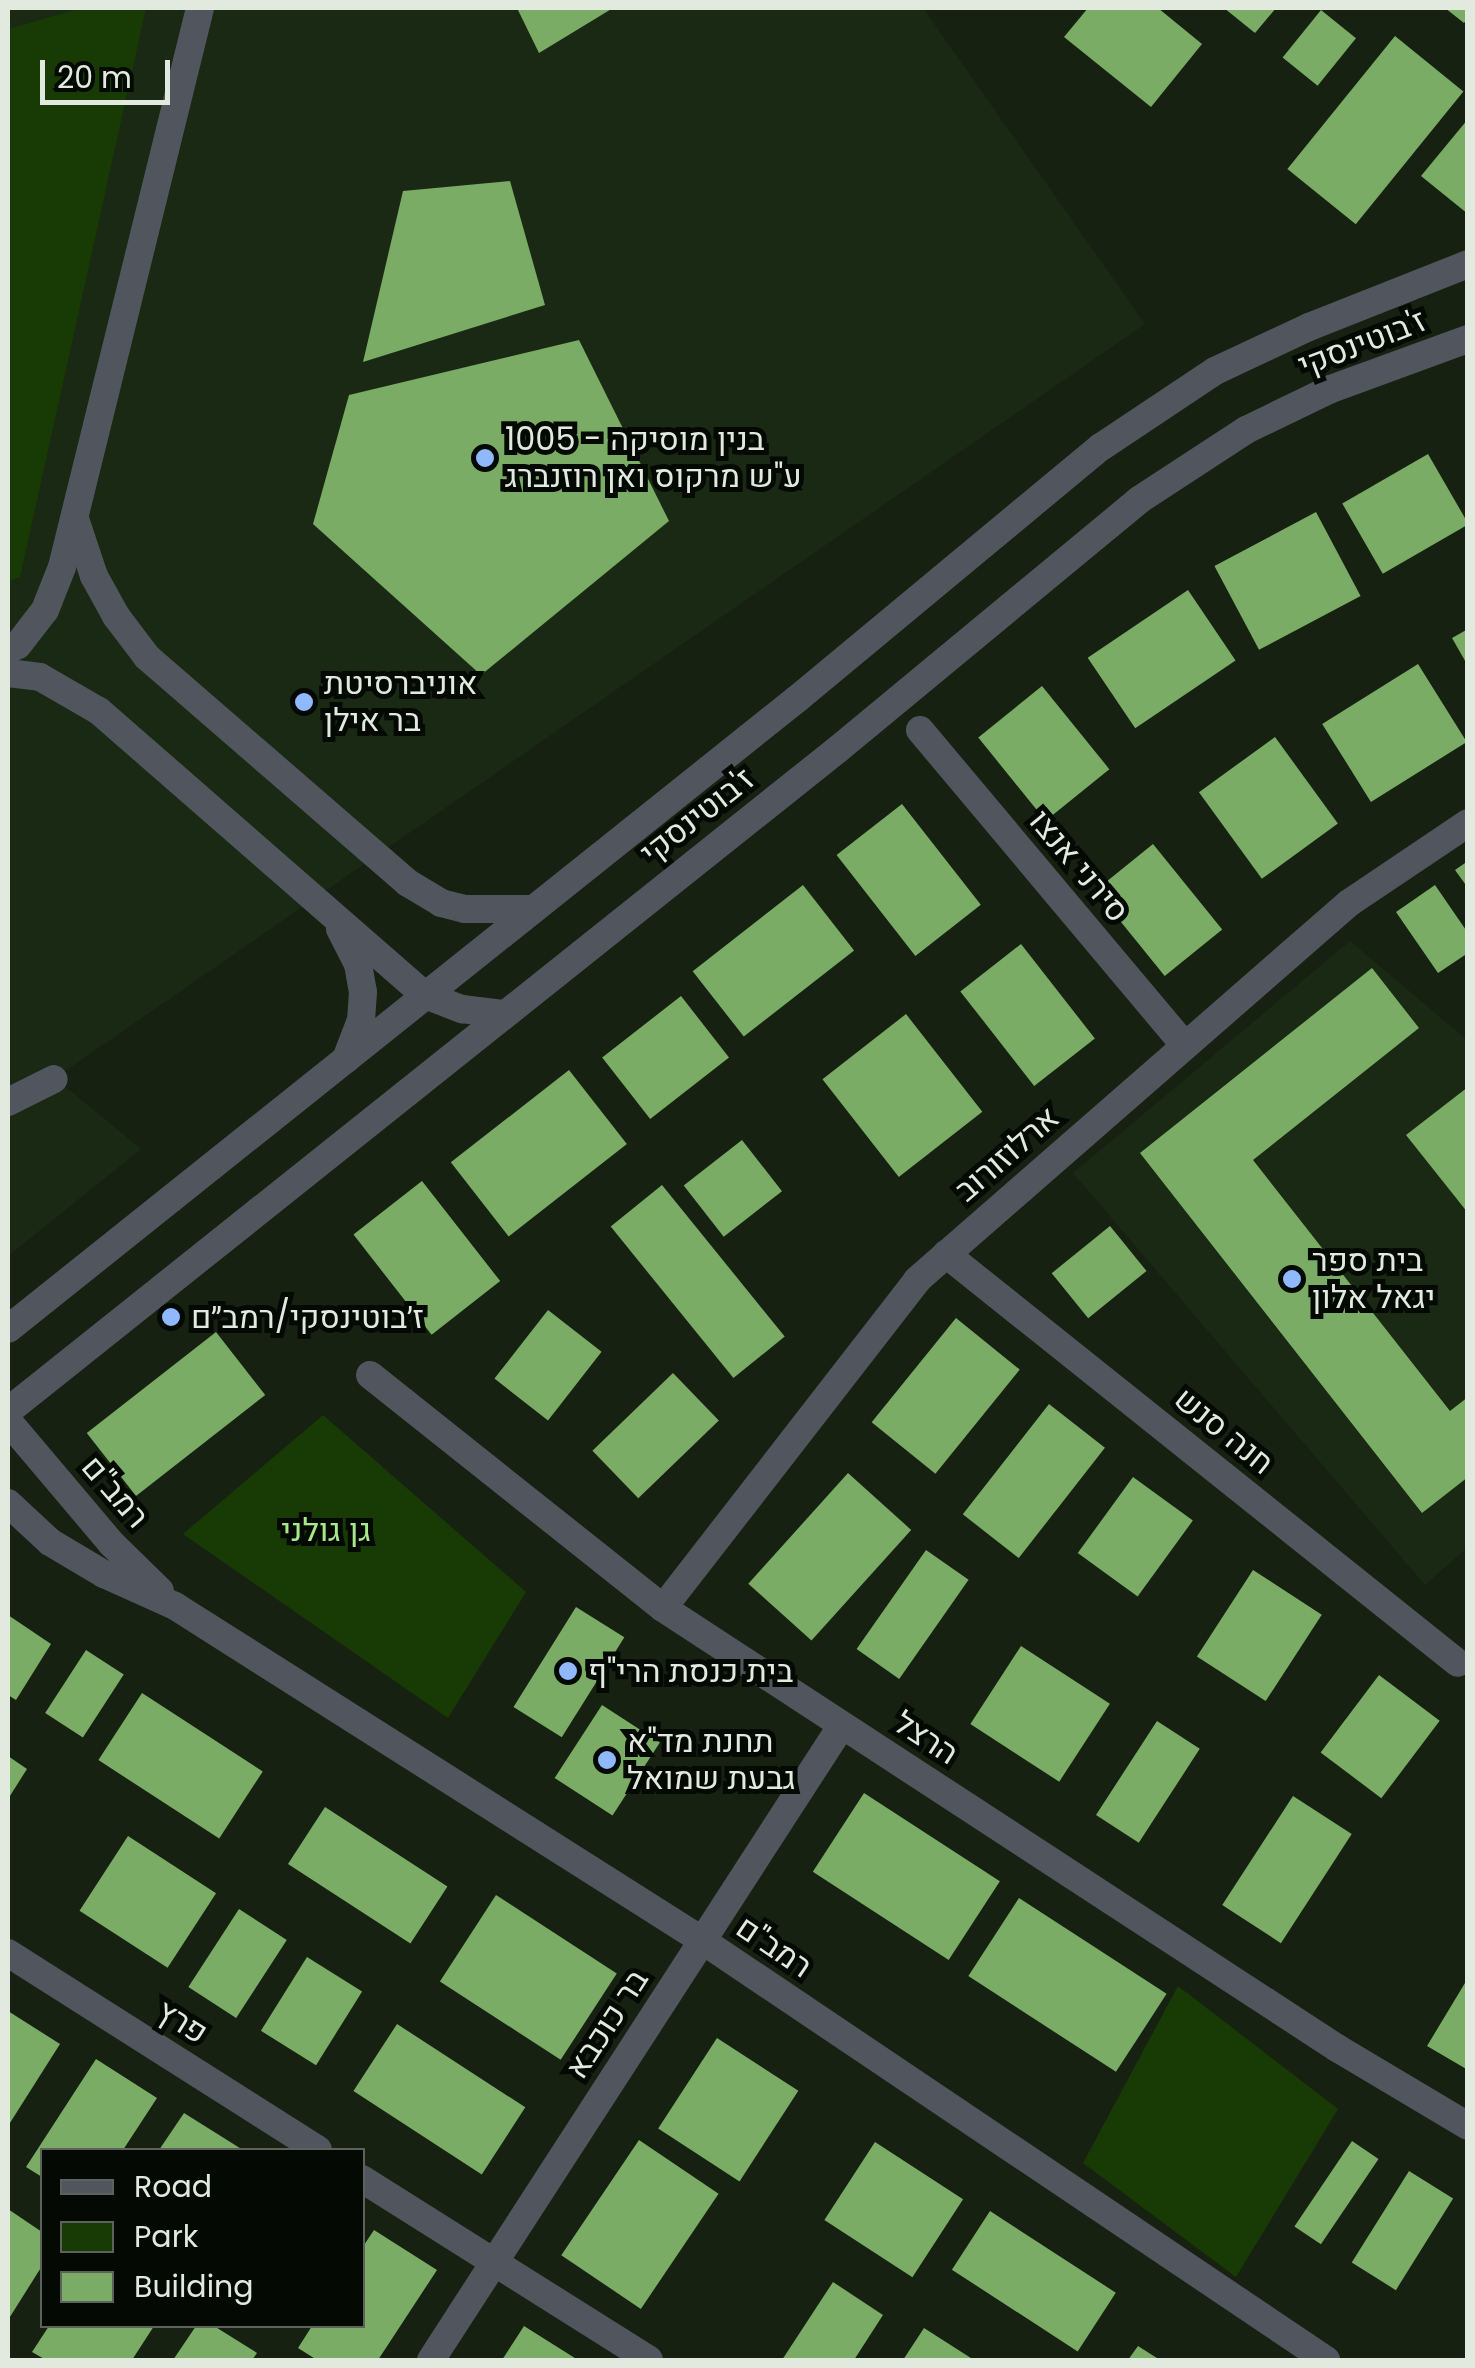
<!DOCTYPE html>
<html>
<head>
<meta charset="utf-8">
<style>
	body { margin:0 }
	#map { position:relative; width:1475px; height:2368px; overflow:hidden; background:#162112; font-family:Poppins,Heebo,sans-serif }
	div>[style] { position:absolute }
	.built>* { inset:0; background:#1a2914 }
	.green>* { inset:0; background:#183b05 }
	.building>* { inset:0; background:#7aac65; transform-origin:0 0 }
	.minor>* { height:28px; margin:-14px; padding:0 14px; transform-origin:14px; border-radius:14px; background:#51565e }
	.tertiary>* { height:28px; margin:-14px; padding:0 14px; transform-origin:14px; border-radius:14px; background:#51565e }
	.dots>* { width:28px; height:28px; translate:-50% -50%; box-sizing:border-box; border:5px solid #050904; border-radius:50% }
	span { translate:-50% -50%; white-space:nowrap; text-align:center; line-height:1.15; -webkit-text-stroke:10px #050904; paint-order:stroke }
	.street-label { font-size:32px; color:#e2eadf }
	.poi-label { font-size:32px; color:#e2eadf }
	.left { translate:0 -50%; text-align:left }
	.park-label { font-size:32px; color:#a6e98a }
	.frame { position:absolute; inset:0; border:10px solid #e2eadf; pointer-events:none }
	.legend { position:absolute; left:40px; top:2148px; width:325px; height:180px; box-sizing:border-box; background:#050904; border:2px solid #5d635c; margin:0; padding:12px 18px; list-style:none; font-size:30px; color:#e2eadf }
	.legend li { display:flex; align-items:center; gap:20px; height:50px }
	.legend b { width:50px; border:2px solid #5d635c }
	.scale { position:absolute; left:40px; top:60px; width:130px; height:45px; box-sizing:border-box; border:5px solid #e2eadf; border-top:0; padding-left:12px; font-size:30px; line-height:35px; white-space:nowrap; color:#e2eadf; -webkit-text-stroke:8px #050904; paint-order:stroke }
</style>
</head>
<body>
<div id="map">
	<div class="built">
		<div style="clip-path:polygon(8px 8px,923px 8px,1145px 324px,55px 1078px,141px 1149px,8px 1256px)"></div>
		<div style="clip-path:polygon(1350px 941px,1467px 1040px,1467px 1548px,1425px 1585px,1073px 1173px)"></div>
	</div>
	<div class="green">
		<div style="clip-path:polygon(82px 8px,146px 8px,20px 577px,8px 581px,8px 29px)"></div>
		<div style="clip-path:polygon(323px 1415px,526px 1592px,448px 1718px,183px 1534px)"></div>
		<div style="clip-path:polygon(1178px 1986px,1338px 2109px,1236px 2277px,1083px 2163px)"></div>
	</div>
	<div class="building">
		<div style="clip-path:polygon(517px 8px,613px 8px,539px 53px)"></div>
		<div style="clip-path:polygon(1088px 8px,1158px 8px,1202px 44px,1151px 107px,1064px 37px)"></div>
		<div style="clip-path:polygon(1224px 8px,1276px 8px,1255px 33px)"></div>
		<div style="clip-path:polygon(1445px 8px,1468px 8px,1468px 18px,1464px 23px)"></div>
		<div style="left:1321px;top:10px;width:45px;height:61px;rotate:39deg"></div>
		<div style="left:1395px;top:36px;width:88px;height:171px;rotate:39deg"></div>
		<div style="clip-path:polygon(1468px 119px,1468px 214px,1421px 176px)"></div>
		<div style="clip-path:polygon(510px 181px,545px 305px,363px 362px,403px 191px)"></div>
		<div style="clip-path:polygon(579px 340px,669px 521px,481px 675px,313px 524px,349px 395px)"></div>
		<div style="left:1428px;top:454px;width:81px;height:99px;rotate:60deg"></div>
		<div style="left:1316px;top:512px;width:95px;height:115px;rotate:62deg"></div>
		<div style="left:1188px;top:590px;width:85px;height:121px;rotate:56deg"></div>
		<div style="clip-path:polygon(1468px 629px,1468px 666px,1452px 638px)"></div>
		<div style="left:1418px;top:664px;width:92px;height:113px;rotate:58deg"></div>
		<div style="left:1042px;top:686px;width:107px;height:82px;rotate:51deg"></div>
		<div style="left:1275px;top:737px;width:107px;height:94px;rotate:54deg"></div>
		<div style="left:902px;top:804px;width:128px;height:83px;rotate:52deg"></div>
		<div style="left:1153px;top:844px;width:110px;height:74px;rotate:51deg"></div>
		<div style="clip-path:polygon(1468px 861px,1468px 888px,1455px 870px)"></div>
		<div style="left:803px;top:885px;width:83px;height:140px;rotate:52deg"></div>
		<div style="clip-path:polygon(1435px 885px,1468px 933px,1468px 953px,1438px 973px,1396px 912px)"></div>
		<div style="left:1021px;top:944px;width:120px;height:77px;rotate:52deg"></div>
		<div style="clip-path:polygon(1372px 968px,1419px 1028px,1253px 1160px,1450px 1411px,1468px 1397px,1468px 1477px,1422px 1513px,1140px 1153px)"></div>
		<div style="left:681px;top:996px;width:78px;height:100px;rotate:52deg"></div>
		<div style="left:906px;top:1014px;width:124px;height:106px;rotate:52deg"></div>
		<div style="left:569px;top:1070px;width:94px;height:150px;rotate:52deg"></div>
		<div style="clip-path:polygon(1468px 1087px,1468px 1213px,1406px 1135px)"></div>
		<div style="left:742px;top:1140px;width:65px;height:74px;rotate:52deg"></div>
		<div style="left:422px;top:1181px;width:127px;height:87px;rotate:52deg"></div>
		<div style="left:662px;top:1185px;width:195px;height:66px;rotate:51deg"></div>
		<div style="left:1110px;top:1226px;width:58px;height:75px;rotate:51deg"></div>
		<div style="left:548px;top:1310px;width:68px;height:87px;rotate:38deg"></div>
		<div style="left:956px;top:1318px;width:82px;height:134px;rotate:39deg"></div>
		<div style="left:216px;top:1332px;width:80px;height:164px;rotate:52deg"></div>
		<div style="left:673px;top:1373px;width:66px;height:112px;rotate:46deg"></div>
		<div style="left:1049px;top:1404px;width:71px;height:140px;rotate:38deg"></div>
		<div style="left:848px;top:1473px;width:85px;height:149px;rotate:42deg"></div>
		<div style="left:1133px;top:1477px;width:74px;height:94px;rotate:36deg"></div>
		<div style="left:926px;top:1550px;width:52px;height:121px;rotate:35deg"></div>
		<div style="left:1253px;top:1570px;width:82px;height:103px;rotate:33deg"></div>
		<div style="left:576px;top:1607px;width:57px;height:118px;rotate:32deg"></div>
		<div style="clip-path:polygon(8px 1615px,51px 1644px,16px 1700px,8px 1695px)"></div>
		<div style="left:1021px;top:1646px;width:106px;height:93px;rotate:33deg"></div>
		<div style="left:86px;top:1650px;width:45px;height:75px;rotate:33deg"></div>
		<div style="left:1379px;top:1675px;width:76px;height:97px;rotate:37deg"></div>
		<div style="left:142px;top:1693px;width:144px;height:80px;rotate:33deg"></div>
		<div style="left:602px;top:1705px;width:69px;height:87px;rotate:33deg"></div>
		<div style="left:1157px;top:1721px;width:51px;height:112px;rotate:33deg"></div>
		<div style="clip-path:polygon(8px 1756px,27px 1769px,8px 1799px)"></div>
		<div style="left:864px;top:1793px;width:162px;height:94px;rotate:33deg"></div>
		<div style="left:1293px;top:1796px;width:70px;height:130px;rotate:33deg"></div>
		<div style="left:325px;top:1807px;width:146px;height:68px;rotate:33deg"></div>
		<div style="left:128px;top:1836px;width:105px;height:89px;rotate:33deg"></div>
		<div style="left:496px;top:1895px;width:144px;height:103px;rotate:33deg"></div>
		<div style="left:1019px;top:1898px;width:176px;height:93px;rotate:33deg"></div>
		<div style="left:239px;top:1909px;width:57px;height:93px;rotate:33deg"></div>
		<div style="left:307px;top:1957px;width:65px;height:87px;rotate:32deg"></div>
		<div style="clip-path:polygon(1468px 1978px,1468px 2070px,1427px 2046px)"></div>
		<div style="clip-path:polygon(8px 2011px,60px 2044px,8px 2126px)"></div>
		<div style="left:397px;top:2024px;width:153px;height:80px;rotate:33deg"></div>
		<div style="left:717px;top:2038px;width:97px;height:108px;rotate:33deg"></div>
		<div style="clip-path:polygon(96px 2059px,157px 2098px,123px 2150px,42px 2150px,42px 2177px,26px 2167px)"></div>
		<div style="clip-path:polygon(184px 2113px,243px 2150px,159px 2150px)"></div>
		<div style="left:639px;top:2140px;width:96px;height:139px;rotate:34deg"></div>
		<div style="left:1352px;top:2141px;width:32px;height:103px;rotate:34deg"></div>
		<div style="left:875px;top:2142px;width:105px;height:93px;rotate:33deg"></div>
		<div style="left:1409px;top:2171px;width:52px;height:108px;rotate:32deg"></div>
		<div style="clip-path:polygon(8px 2209px,42px 2232px,42px 2266px,8px 2320px)"></div>
		<div style="left:990px;top:2211px;width:150px;height:70px;rotate:33deg"></div>
		<div style="clip-path:polygon(374px 2230px,437px 2270px,378px 2360px,317px 2360px,298px 2348px,312px 2326px,362px 2326px,362px 2248px)"></div>
		<div style="clip-path:polygon(833px 2282px,883px 2315px,854px 2360px,782px 2360px)"></div>
		<div style="clip-path:polygon(49px 2326px,154px 2326px,132px 2360px,46px 2360px,32px 2352px)"></div>
		<div style="clip-path:polygon(196px 2326px,214px 2326px,257px 2353px,252px 2360px,173px 2360px)"></div>
		<div style="clip-path:polygon(524px 2326px,578px 2360px,502px 2360px)"></div>
		<div style="clip-path:polygon(924px 2328px,974px 2360px,903px 2360px)"></div>
		<div style="clip-path:polygon(1138px 2346px,1160px 2360px,1128px 2360px)"></div>
	</div>
	<div class="minor">
		<div style="left:75px;top:519px;width:60px;rotate:71.6deg"></div>
		<div style="left:94px;top:576px;width:46px;rotate:61.2deg"></div>
		<div style="left:116px;top:616px;width:51px;rotate:52.9deg"></div>
		<div style="left:147px;top:657px;width:345px;rotate:40.9deg"></div>
		<div style="left:408px;top:883px;width:39px;rotate:31deg"></div>
		<div style="left:441px;top:903px;width:25px;rotate:14deg"></div>
		<div style="left:465px;top:909px;width:68px"></div>
		<div style="left:8px;top:650px;width:11px;rotate:-27deg"></div>
		<div style="left:18px;top:645px;width:44px;rotate:-52.4deg"></div>
		<div style="left:45px;top:610px;width:46px;rotate:-68.4deg"></div>
		<div style="left:62px;top:567px;width:576px;rotate:-76.13deg"></div>
		<div style="left:8px;top:673px;width:32px;rotate:7deg"></div>
		<div style="left:40px;top:677px;width:68px;rotate:30deg"></div>
		<div style="left:99px;top:711px;width:432px;rotate:41.1deg"></div>
		<div style="left:425px;top:995px;width:40px;rotate:21deg"></div>
		<div style="left:462px;top:1009px;width:41px;rotate:7deg"></div>
		<div style="left:920px;top:730px;width:412px;rotate:50deg"></div>
		<div style="left:340px;top:929px;width:39px;rotate:63deg"></div>
		<div style="left:358px;top:964px;width:28px;rotate:80deg"></div>
		<div style="left:363px;top:992px;width:28px;rotate:94deg"></div>
		<div style="left:361px;top:1020px;width:42px;rotate:111deg"></div>
		<div style="left:8px;top:1102px;width:51px;rotate:-26.6deg"></div>
		<div style="left:946px;top:1254px;width:655px;rotate:38.62deg"></div>
		<div style="left:370px;top:1375px;width:374px;rotate:38.5deg"></div>
		<div style="left:663px;top:1608px;width:805px;rotate:33.14deg"></div>
		<div style="left:1337px;top:2048px;width:152px;rotate:30.8deg"></div>
		<div style="left:8px;top:1421px;width:161px;rotate:49.8deg"></div>
		<div style="left:112px;top:1544px;width:67px;rotate:44.4deg"></div>
		<div style="left:8px;top:1503px;width:57px;rotate:42.9deg"></div>
		<div style="left:50px;top:1542px;width:63px;rotate:30.7deg"></div>
		<div style="left:104px;top:1574px;width:78px;rotate:24.3deg"></div>
		<div style="left:175px;top:1606px;width:625px;rotate:32.39deg"></div>
		<div style="left:703px;top:1941px;width:751px;rotate:33.92deg"></div>
		<div style="left:663px;top:1608px;width:415px;rotate:-52.2deg"></div>
		<div style="left:917px;top:1280px;width:573px;rotate:-41.11deg"></div>
		<div style="left:1349px;top:903px;width:143px;rotate:-33.9deg"></div>
		<div style="left:8px;top:1953px;width:367px;rotate:32.4deg"></div>
		<div style="left:362px;top:2179px;width:339px;rotate:32.2deg"></div>
		<div style="left:431px;top:2360px;width:756px;rotate:-57.09deg"></div>
	</div>
	<div class="tertiary">
		<div style="left:8px;top:1329px;width:1010px;rotate:-38.61deg"></div>
		<div style="left:797px;top:699px;width:395px;rotate:-39.7deg"></div>
		<div style="left:1101px;top:447px;width:137px;rotate:-33.7deg"></div>
		<div style="left:1215px;top:371px;width:104px;rotate:-25.1deg"></div>
		<div style="left:1309px;top:327px;width:171px;rotate:-21.6deg"></div>
		<div style="left:8px;top:1411px;width:1060px;rotate:-38.57deg"></div>
		<div style="left:837px;top:750px;width:392px;rotate:-39.6deg"></div>
		<div style="left:1139px;top:500px;width:128px;rotate:-33.2deg"></div>
		<div style="left:1246px;top:430px;width:94px;rotate:-25.8deg"></div>
		<div style="left:1331px;top:389px;width:146px;rotate:-20.1deg"></div>
	</div>
	<div class="dots">
		<div style="left:485px;top:458px;background:#8fb8fd"></div>
		<div style="left:304px;top:702px;background:#8fb8fd"></div>
		<div style="left:1292px;top:1279px;background:#8fb8fd"></div>
		<div style="left:171px;top:1317px;background:#8fb8fd"></div>
		<div style="left:568px;top:1671px;background:#8fb8fd"></div>
		<div style="left:607px;top:1760px;background:#8fb8fd"></div>
	</div>
	<div class="street-label">
		<span style="left:1362px;top:343px;rotate:-21deg">ז'בוטינסקי</span>
		<span style="left:697px;top:816px;rotate:-38deg">ז'בוטינסקי</span>
		<span style="left:1079px;top:866px;rotate:50deg">סירני אנצו</span>
		<span style="left:1007px;top:1154px;rotate:-41deg">ארלוזורוב</span>
		<span style="left:1224px;top:1431px;rotate:39deg">חנה סנש</span>
		<span style="left:115px;top:1492px;rotate:49deg">רמב"ם</span>
		<span style="left:926px;top:1738px;rotate:33deg">הרצל</span>
		<span style="left:774px;top:1947px;rotate:34deg">רמב"ם</span>
		<span style="left:182px;top:2022px;rotate:32deg">פרץ</span>
		<span style="left:607px;top:2024px;rotate:-57deg">בר כוכבא</span>
	</div>
	<div class="poi-label">
		<span class="left" style="left:505px;top:458px">1005 - בנין מוסיקה<br>ע"ש מרקוס ואן רוזנברג</span>
		<span class="left" style="left:324px;top:702px">אוניברסיטת<br>בר אילן</span>
		<span class="left" style="left:1312px;top:1279px">בית ספר<br>יגאל אלון</span>
		<span class="left" style="left:191px;top:1317px">ז׳בוטינסקי/רמב״ם</span>
		<span class="left" style="left:588px;top:1671px">בית כנסת הרי"ף</span>
		<span class="left" style="left:627px;top:1760px">תחנת מד"א<br>גבעת שמואל</span>
	</div>
	<div class="park-label">
		<span style="left:326px;top:1530px">גן גולני</span>
	</div>
	<div class="frame"></div>
	<ul class="legend">
	<li><b style="height:12px;background:#51565e"></b>Road</li>
	<li><b style="height:28px;background:#183b05"></b>Park</li>
	<li><b style="height:28px;background:#7aac65"></b>Building</li>
	</ul>
	<div class="scale">20 m</div>
</div>
</body>
</html>
